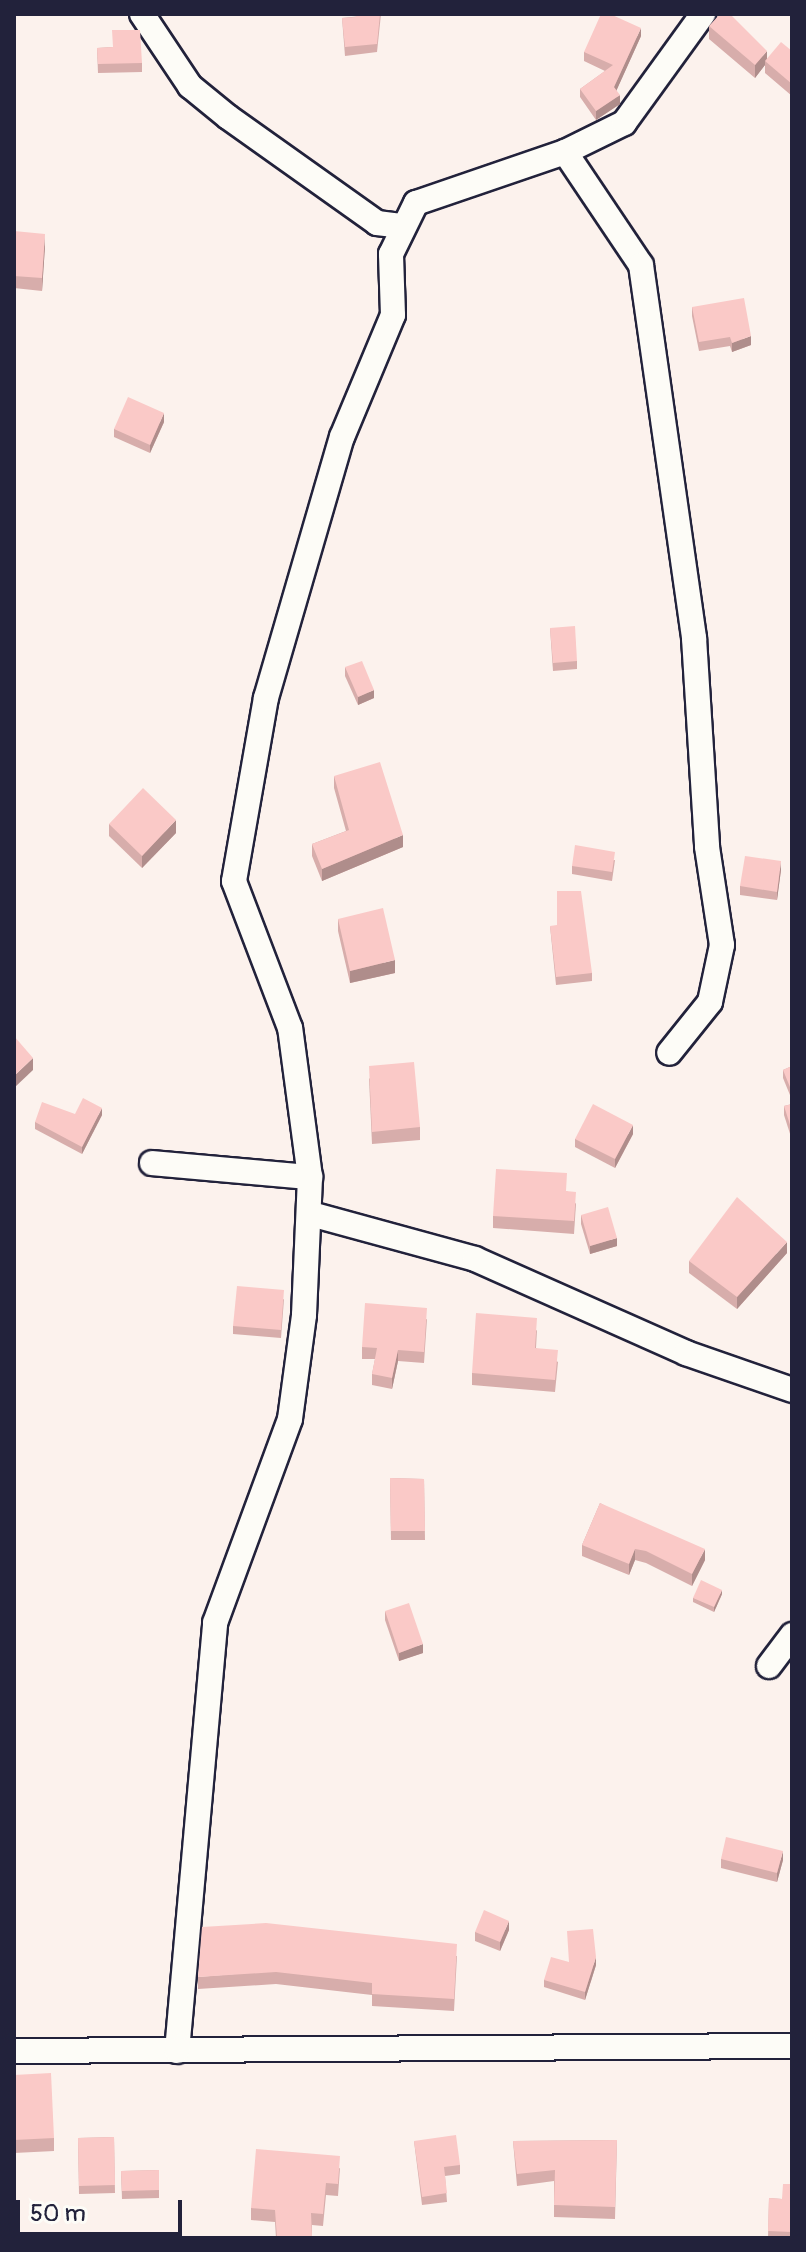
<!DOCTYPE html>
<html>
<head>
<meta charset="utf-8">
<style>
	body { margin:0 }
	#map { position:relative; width:806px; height:2252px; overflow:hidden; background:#fcf2ed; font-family:Pangolin,sans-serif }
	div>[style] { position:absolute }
	.roads { filter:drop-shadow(2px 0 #22223b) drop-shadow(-2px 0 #22223b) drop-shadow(0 2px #22223b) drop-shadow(0 -2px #22223b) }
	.street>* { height:24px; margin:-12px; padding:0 12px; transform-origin:12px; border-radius:12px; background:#fdfcf7 }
	.wall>* { inset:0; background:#d7adab }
	.shaded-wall>* { inset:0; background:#af8d8b }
	.building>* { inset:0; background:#fac9c7 }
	span { translate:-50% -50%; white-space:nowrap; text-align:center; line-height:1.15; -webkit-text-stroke:7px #fdfcf7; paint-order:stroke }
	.frame { position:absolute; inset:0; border:16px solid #22223b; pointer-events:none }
	.scale { position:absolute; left:16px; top:2200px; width:166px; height:36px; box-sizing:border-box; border:4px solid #22223b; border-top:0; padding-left:10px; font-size:24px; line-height:28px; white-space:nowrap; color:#22223b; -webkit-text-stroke:6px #fdfcf7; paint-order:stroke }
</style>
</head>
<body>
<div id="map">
	<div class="roads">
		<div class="street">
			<i style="left:142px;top:14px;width:87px;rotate:56.3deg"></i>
			<i style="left:190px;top:86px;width:49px;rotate:39.2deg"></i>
			<i style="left:228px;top:117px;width:183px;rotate:35.4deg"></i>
			<i style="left:377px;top:223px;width:26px;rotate:7deg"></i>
			<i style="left:565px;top:152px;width:136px;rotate:56.1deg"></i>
			<i style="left:641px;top:265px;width:377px;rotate:81.9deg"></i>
			<i style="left:694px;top:638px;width:209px;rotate:86.4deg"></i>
			<i style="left:707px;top:847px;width:99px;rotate:81.3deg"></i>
			<i style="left:722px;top:945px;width:58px;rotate:101.9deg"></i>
			<i style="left:710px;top:1002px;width:65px;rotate:128.8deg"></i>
			<i style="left:152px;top:1163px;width:159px;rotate:5.1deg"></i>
			<i style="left:311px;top:1214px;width:170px;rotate:15.3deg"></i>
			<i style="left:475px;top:1259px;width:231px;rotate:24deg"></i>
			<i style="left:686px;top:1353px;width:112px;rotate:19.2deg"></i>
			<i style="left:769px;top:1666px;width:39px;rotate:-53deg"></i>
			<i style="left:14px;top:2051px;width:778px;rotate:-0.37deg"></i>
			<i style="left:177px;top:2051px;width:430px;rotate:-84.9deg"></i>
			<i style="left:215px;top:1623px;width:217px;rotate:-69.8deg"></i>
			<i style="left:290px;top:1419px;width:105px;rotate:-82.3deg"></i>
			<i style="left:304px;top:1315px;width:138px;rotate:-87.5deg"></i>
			<i style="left:310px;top:1177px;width:150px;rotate:-97.6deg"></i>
			<i style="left:290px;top:1028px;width:157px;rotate:-110.9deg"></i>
			<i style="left:234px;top:881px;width:186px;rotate:-80.1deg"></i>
			<i style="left:266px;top:698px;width:272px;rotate:-73.8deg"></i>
			<i style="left:342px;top:437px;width:132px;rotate:-67.3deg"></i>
			<i style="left:393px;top:315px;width:61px;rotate:-91.9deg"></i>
			<i style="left:391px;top:254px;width:57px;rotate:-63.9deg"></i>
			<i style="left:416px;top:203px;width:157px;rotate:-18.9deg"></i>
			<i style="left:565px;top:152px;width:66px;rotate:-26.2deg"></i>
			<i style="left:624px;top:123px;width:135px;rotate:-54.1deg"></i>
		</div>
	</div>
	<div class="wall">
		<i style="clip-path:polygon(381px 14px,377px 52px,345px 56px,342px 18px)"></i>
		<i style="clip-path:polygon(709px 26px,767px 59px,792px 51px,792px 96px,765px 73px,765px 65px,755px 78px,709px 39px)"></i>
		<i style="clip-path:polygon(641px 36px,616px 91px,620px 104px,596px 120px,580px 97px,580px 89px,605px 71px,584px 61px,584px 52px)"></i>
		<i style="clip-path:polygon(112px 47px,142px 63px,142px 72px,98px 73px,97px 48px)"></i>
		<i style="clip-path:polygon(14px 231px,45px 246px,42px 291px,14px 288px)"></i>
		<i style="clip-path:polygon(692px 307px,751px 345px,732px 352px,730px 346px,699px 351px,692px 316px)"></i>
		<i style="clip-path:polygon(164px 422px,150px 453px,114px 437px,114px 429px)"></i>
		<i style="clip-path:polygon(550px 628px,577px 661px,577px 669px,553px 671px)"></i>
		<i style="clip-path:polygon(345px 667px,374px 698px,358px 705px,345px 676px)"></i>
		<i style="clip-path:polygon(334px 776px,403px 847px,322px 881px,312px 856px,312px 844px,346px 831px,334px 788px)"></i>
		<i style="clip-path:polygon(109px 824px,176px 833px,142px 868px,109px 836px)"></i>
		<i style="clip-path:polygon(615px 860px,612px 881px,572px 874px,572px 866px)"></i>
		<i style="clip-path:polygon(781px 870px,777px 900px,740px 895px,740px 886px)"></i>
		<i style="clip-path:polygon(338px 919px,395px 973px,350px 983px,338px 931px)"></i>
		<i style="clip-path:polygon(550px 926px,592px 973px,592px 981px,556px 985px)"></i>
		<i style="clip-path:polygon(792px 1066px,792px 1100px,783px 1078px,783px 1070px)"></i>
		<i style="clip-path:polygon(369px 1078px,420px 1127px,420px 1140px,372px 1144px)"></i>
		<i style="clip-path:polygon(792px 1104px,792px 1140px,784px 1115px,784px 1106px)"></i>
		<i style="clip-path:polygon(75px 1114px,102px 1115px,82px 1154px,35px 1129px,35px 1122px)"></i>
		<i style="clip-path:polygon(633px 1134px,615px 1168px,575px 1147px,575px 1139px)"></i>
		<i style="clip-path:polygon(567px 1191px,576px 1204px,574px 1234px,493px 1228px,493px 1216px)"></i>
		<i style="clip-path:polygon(581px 1215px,617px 1246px,590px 1254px,581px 1224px)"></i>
		<i style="clip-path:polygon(787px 1253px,737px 1309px,689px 1273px,689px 1261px)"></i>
		<i style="clip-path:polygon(284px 1299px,281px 1338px,233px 1334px,233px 1326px)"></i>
		<i style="clip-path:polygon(427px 1319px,424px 1363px,398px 1361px,392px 1389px,372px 1385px,372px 1374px,375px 1359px,362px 1359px,362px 1347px)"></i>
		<i style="clip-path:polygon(537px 1330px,536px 1348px,558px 1362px,555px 1392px,472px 1385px,472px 1373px)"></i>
		<i style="clip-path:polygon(390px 1478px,424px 1479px,425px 1540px,391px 1540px)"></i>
		<i style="clip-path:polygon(600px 1503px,705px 1560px,692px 1586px,646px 1563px,635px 1560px,629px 1575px,582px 1556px,582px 1545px)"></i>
		<i style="clip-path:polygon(722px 1594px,714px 1612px,693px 1602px,693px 1598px)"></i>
		<i style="clip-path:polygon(385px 1611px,423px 1653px,399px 1661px,385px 1620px)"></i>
		<i style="clip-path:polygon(721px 1859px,783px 1860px,777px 1882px,721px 1868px)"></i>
		<i style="clip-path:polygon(509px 1930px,500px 1951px,475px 1941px,475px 1932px)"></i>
		<i style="clip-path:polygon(457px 1956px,454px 2011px,372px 2006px,372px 1995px,276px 1984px,198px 1989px,198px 1977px)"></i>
		<i style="clip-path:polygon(568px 1962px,596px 1965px,585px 2000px,544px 1987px,544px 1980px)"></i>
		<i style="clip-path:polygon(14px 2075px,54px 2138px,54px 2151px,14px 2153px)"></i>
		<i style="clip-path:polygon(114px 2137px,115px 2193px,79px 2194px,78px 2138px)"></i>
		<i style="clip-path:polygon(617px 2140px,615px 2219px,554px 2217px,554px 2181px,517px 2186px,513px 2141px)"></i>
		<i style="clip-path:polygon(414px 2141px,460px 2165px,460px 2174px,445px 2176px,447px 2202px,422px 2205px)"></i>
		<i style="clip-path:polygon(340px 2168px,338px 2196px,326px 2195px,323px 2226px,312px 2225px,312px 2238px,276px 2238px,275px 2222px,251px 2220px,251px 2208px)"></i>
		<i style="clip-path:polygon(159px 2170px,159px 2198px,122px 2199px,121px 2171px)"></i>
		<i style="clip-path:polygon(792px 2184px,792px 2238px,768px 2238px,769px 2198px,782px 2199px)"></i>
	</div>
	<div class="shaded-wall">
		<i style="clip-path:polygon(641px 28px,641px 36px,614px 96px,614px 87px)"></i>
		<i style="clip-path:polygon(767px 51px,767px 62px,765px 61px,765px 65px,755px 78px,755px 65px)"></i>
		<i style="clip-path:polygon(620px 95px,620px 104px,596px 120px,596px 111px)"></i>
		<i style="clip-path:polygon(45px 234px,45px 246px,42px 291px,42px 278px)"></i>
		<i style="clip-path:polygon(751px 336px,751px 345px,732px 352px,732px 343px)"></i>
		<i style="clip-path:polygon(164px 413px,164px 422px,150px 453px,150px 445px)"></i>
		<i style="clip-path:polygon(374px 690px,374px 698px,358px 705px,358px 697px)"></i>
		<i style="clip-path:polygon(176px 820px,176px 833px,142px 868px,142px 856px)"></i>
		<i style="clip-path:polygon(403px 835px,403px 847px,322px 881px,322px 869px)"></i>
		<i style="clip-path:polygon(781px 861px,781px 870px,777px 900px,777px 892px)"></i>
		<i style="clip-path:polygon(395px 960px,395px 973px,350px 983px,350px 971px)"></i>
		<i style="clip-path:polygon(33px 1058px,33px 1070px,14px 1088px,14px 1076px)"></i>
		<i style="clip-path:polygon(102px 1108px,102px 1115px,82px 1154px,82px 1147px)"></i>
		<i style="clip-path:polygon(633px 1125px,633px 1134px,615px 1168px,615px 1159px)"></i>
		<i style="clip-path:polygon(617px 1238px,617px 1246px,590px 1254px,590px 1246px)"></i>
		<i style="clip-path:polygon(787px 1242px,787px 1253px,737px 1309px,737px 1297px)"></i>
		<i style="clip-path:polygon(398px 1350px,398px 1361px,392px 1389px,392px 1378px)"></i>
		<i style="clip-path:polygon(635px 1549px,635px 1560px,629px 1575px,629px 1564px)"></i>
		<i style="clip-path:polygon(705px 1549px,705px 1560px,692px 1586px,692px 1574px)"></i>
		<i style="clip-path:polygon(722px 1590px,722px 1594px,714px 1612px,714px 1607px)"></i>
		<i style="clip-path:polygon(423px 1644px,423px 1653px,399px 1661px,399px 1653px)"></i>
		<i style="clip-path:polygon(783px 1851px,783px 1860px,777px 1882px,777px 1873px)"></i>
		<i style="clip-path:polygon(509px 1921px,509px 1930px,500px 1951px,500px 1942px)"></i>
		<i style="clip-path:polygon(596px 1957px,596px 1965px,585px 2000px,585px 1992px)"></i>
	</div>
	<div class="building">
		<i style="clip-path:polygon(356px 14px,380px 14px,377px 44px,345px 47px,342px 18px,356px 17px)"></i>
		<i style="clip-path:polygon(601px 14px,610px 14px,641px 28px,614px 87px,620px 95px,596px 111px,580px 89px,613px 65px,584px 52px)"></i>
		<i style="clip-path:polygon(720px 14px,730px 14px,767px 51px,755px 65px,709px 26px)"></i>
		<i style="clip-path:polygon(112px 30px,140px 30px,142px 63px,98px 64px,97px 48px,113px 47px)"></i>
		<i style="clip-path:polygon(781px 42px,792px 51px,792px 84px,765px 61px)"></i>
		<i style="clip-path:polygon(14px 231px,45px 234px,42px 278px,14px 276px)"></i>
		<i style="clip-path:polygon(744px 298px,751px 336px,732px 343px,730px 337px,699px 342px,692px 307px)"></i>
		<i style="clip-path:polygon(128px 397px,164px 413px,150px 445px,114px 429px)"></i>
		<i style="clip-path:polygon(575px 626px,577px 661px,553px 663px,550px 628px)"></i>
		<i style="clip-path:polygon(362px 661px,374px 690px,358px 697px,345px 667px)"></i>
		<i style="clip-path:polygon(380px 762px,403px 835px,322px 869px,312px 844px,349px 830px,334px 776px)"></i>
		<i style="clip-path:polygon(143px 788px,176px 820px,142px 856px,109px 824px)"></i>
		<i style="clip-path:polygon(575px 845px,615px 852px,612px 872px,572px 866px)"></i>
		<i style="clip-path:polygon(745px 856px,781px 861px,777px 892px,740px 886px)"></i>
		<i style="clip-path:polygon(557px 891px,581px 891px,592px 973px,556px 977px,550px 926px,557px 925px)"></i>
		<i style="clip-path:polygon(383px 908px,395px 960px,350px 971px,338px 919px)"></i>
		<i style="clip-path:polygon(14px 1036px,33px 1058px,14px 1076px)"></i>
		<i style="clip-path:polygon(414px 1062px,420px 1127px,372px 1132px,369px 1066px)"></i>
		<i style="clip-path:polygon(792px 1066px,792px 1092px,783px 1070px)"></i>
		<i style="clip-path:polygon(83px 1098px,102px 1108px,82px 1147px,35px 1122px,42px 1102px,75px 1114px)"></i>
		<i style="clip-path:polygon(593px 1104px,633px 1125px,615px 1159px,575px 1139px)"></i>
		<i style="clip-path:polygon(792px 1104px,792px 1131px,784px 1106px)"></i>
		<i style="clip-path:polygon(496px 1169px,567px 1173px,566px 1191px,576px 1192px,574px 1221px,493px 1216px)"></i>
		<i style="clip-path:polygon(737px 1197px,787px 1242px,737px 1297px,689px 1261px)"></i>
		<i style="clip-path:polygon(608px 1207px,617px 1238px,590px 1246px,581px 1215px)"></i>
		<i style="clip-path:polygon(237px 1286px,284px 1290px,281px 1330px,233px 1326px)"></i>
		<i style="clip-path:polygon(365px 1303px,427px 1308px,424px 1352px,398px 1350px,392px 1378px,372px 1374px,377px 1348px,362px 1347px)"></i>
		<i style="clip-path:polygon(476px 1313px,537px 1318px,535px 1348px,558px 1350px,555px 1380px,472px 1373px)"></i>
		<i style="clip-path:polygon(390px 1478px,424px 1479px,425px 1531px,391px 1531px)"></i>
		<i style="clip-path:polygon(600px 1503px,705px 1549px,692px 1574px,646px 1551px,635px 1549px,629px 1564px,582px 1545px)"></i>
		<i style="clip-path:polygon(701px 1580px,722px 1590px,714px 1607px,693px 1598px)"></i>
		<i style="clip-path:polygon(409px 1603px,423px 1644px,399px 1653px,385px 1611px)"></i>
		<i style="clip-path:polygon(726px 1837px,783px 1851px,777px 1873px,721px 1859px)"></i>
		<i style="clip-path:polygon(484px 1910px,509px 1921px,500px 1942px,475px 1932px)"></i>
		<i style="clip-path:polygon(266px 1923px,457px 1944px,454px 1999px,372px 1994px,372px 1983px,276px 1972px,198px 1977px,202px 1927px)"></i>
		<i style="clip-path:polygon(593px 1929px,596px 1957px,585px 1992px,544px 1980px,551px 1957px,569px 1962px,567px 1931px)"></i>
		<i style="clip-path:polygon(51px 2073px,54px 2138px,14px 2140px,14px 2075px)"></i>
		<i style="clip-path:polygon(456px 2135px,460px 2165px,444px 2167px,447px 2193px,422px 2197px,414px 2141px)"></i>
		<i style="clip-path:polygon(114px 2137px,115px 2185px,79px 2186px,78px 2138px)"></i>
		<i style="clip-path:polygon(617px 2140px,615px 2207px,554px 2205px,555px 2170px,517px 2174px,513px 2141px)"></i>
		<i style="clip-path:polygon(256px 2149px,340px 2156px,338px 2184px,326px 2183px,323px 2214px,311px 2213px,312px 2236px,277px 2238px,275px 2210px,251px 2208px)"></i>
		<i style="clip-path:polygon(159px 2170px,159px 2190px,122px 2191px,121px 2171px)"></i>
		<i style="clip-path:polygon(783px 2184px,792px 2184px,792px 2232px,768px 2231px,769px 2198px,782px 2199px)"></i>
	</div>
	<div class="frame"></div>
	<div class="scale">50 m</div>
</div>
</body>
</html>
